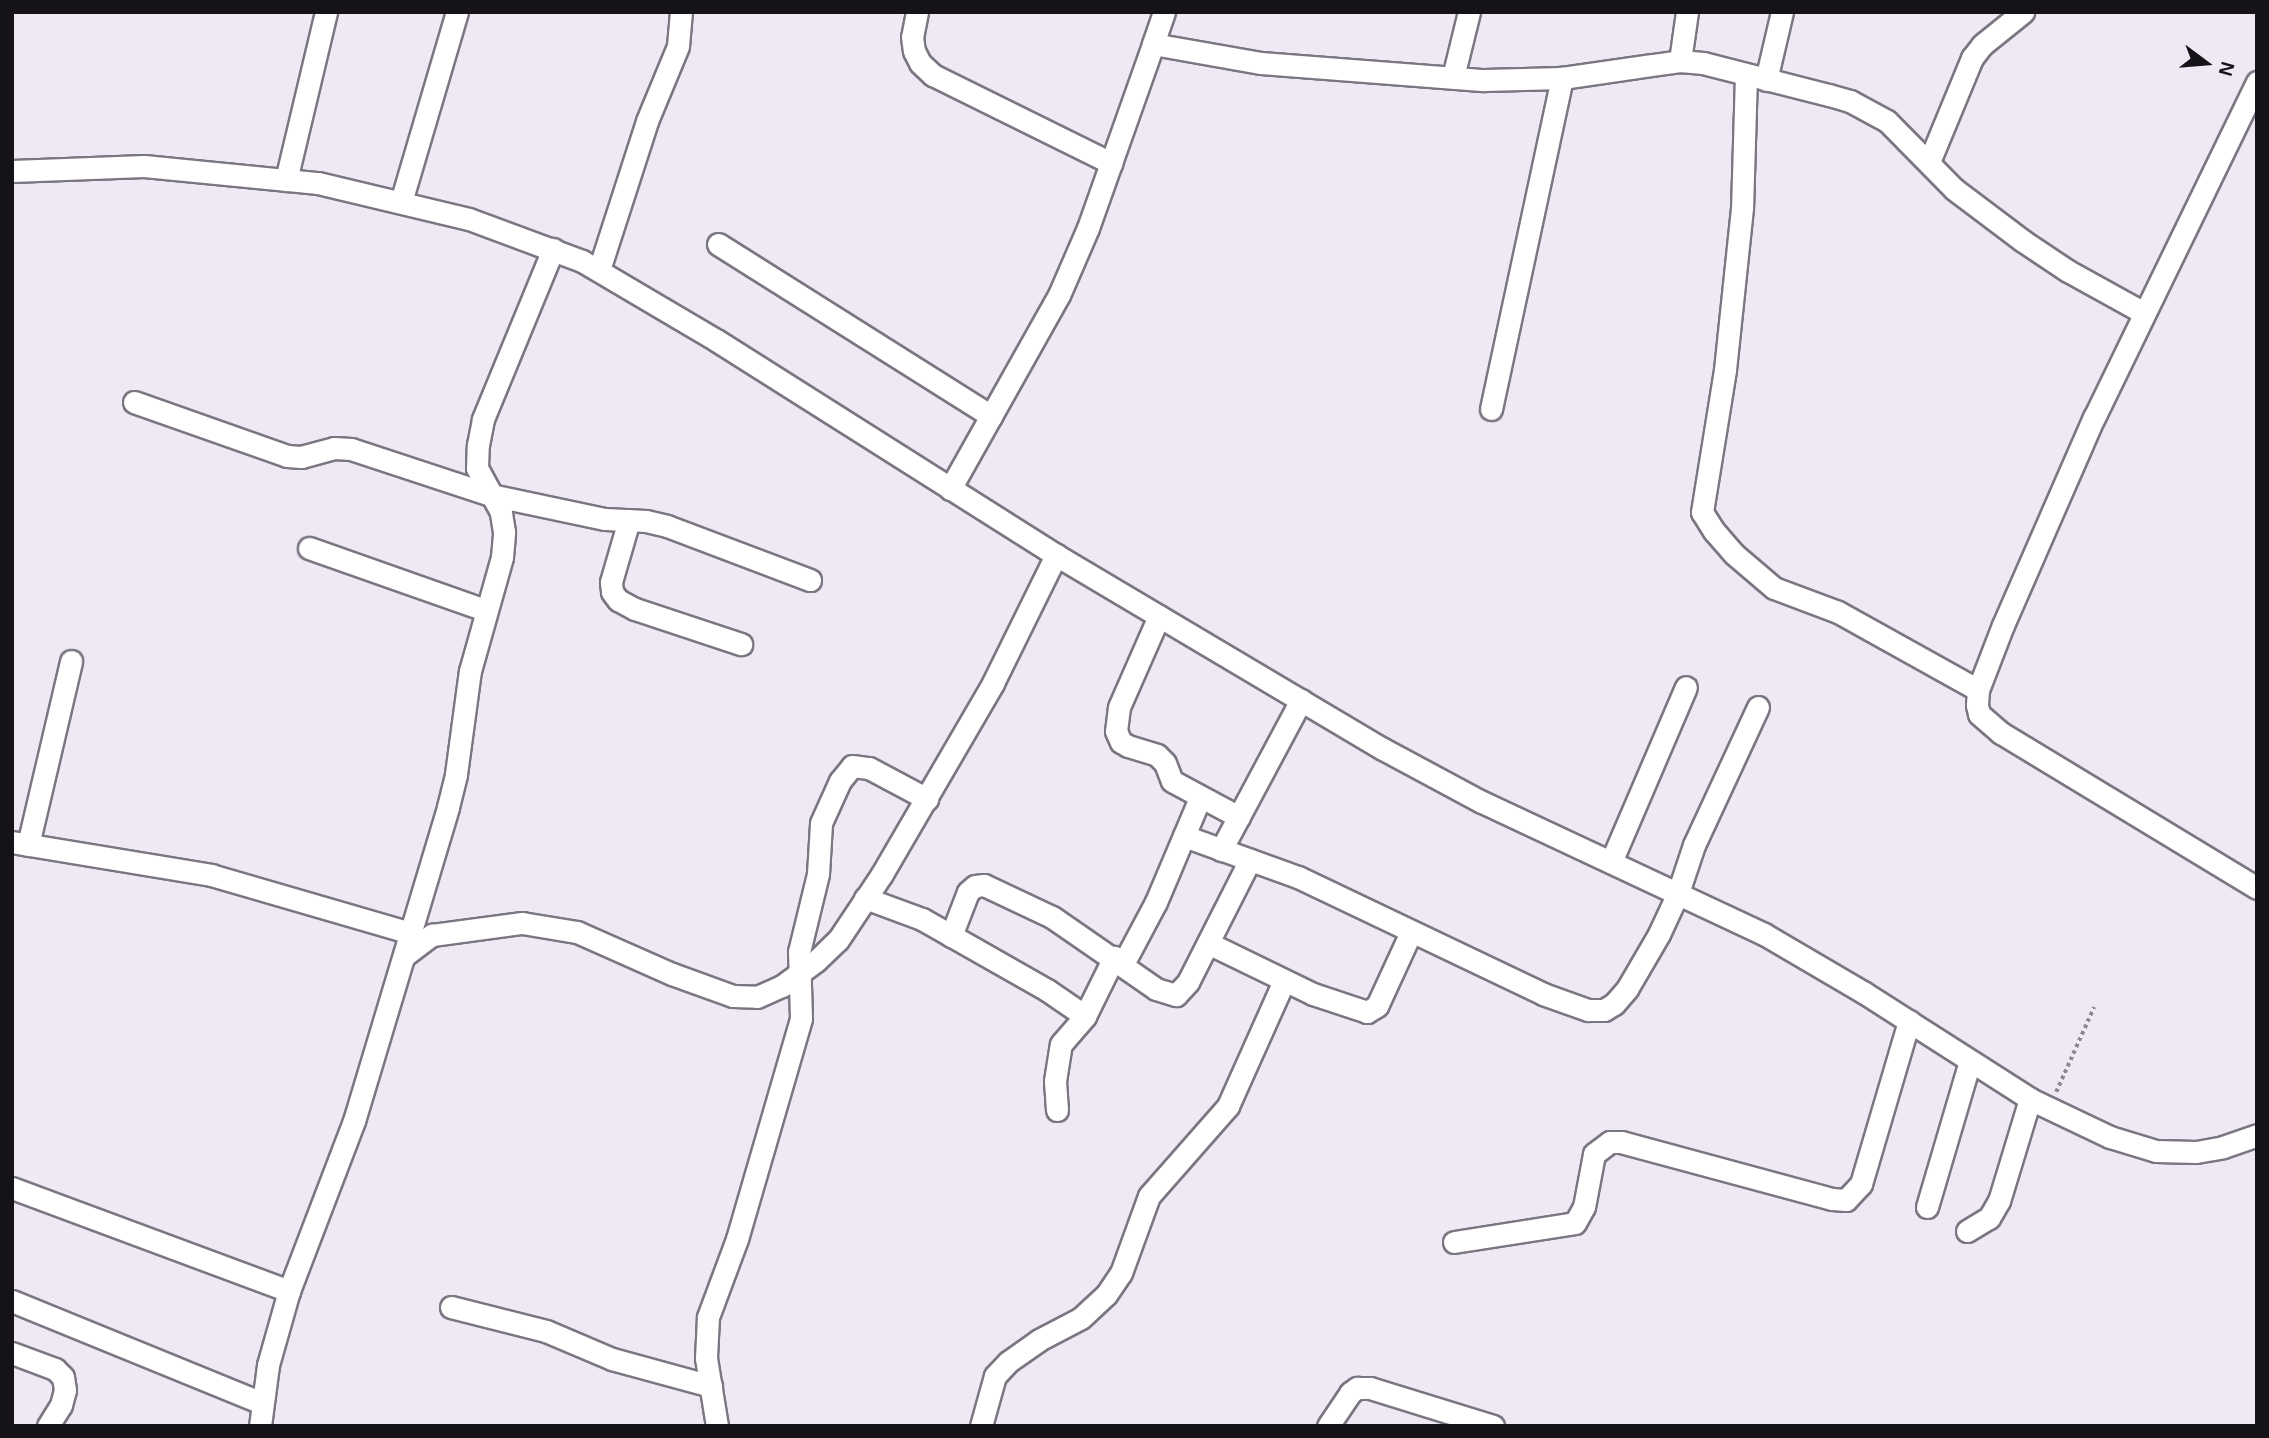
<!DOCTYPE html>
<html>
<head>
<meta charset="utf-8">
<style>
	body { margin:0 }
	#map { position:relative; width:2269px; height:1438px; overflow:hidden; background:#efe9f5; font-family:Arial,sans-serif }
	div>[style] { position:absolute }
	.path>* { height:3.5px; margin-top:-1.75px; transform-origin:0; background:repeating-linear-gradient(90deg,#8c8790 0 3.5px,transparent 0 7px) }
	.roads { filter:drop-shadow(2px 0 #7b7681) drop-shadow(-2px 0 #7b7681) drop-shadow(0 2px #7b7681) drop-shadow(0 -2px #7b7681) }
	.minor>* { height:21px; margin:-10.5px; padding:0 10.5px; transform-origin:10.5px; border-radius:10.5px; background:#fff }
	span { translate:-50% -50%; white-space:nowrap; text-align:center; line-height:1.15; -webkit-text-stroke:5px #efe9f5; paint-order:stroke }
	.frame { position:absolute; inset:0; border:14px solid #161318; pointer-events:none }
	.north { position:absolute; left:2171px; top:28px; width:70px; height:70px; -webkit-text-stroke:5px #efe9f5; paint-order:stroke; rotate:106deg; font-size:19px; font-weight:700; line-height:28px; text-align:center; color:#161318 }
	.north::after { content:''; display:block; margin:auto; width:24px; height:32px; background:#161318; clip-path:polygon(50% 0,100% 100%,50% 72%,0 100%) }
</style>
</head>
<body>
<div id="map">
	<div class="path">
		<i style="left:2056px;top:1092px;width:93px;rotate:-65.9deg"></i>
	</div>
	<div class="roads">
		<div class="minor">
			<i style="left:917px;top:12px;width:25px;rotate:101deg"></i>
			<i style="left:912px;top:37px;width:14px;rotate:82deg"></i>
			<i style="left:914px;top:51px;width:13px;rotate:63deg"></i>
			<i style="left:920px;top:63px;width:18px;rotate:43deg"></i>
			<i style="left:933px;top:75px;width:199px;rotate:26.3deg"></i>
			<i style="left:1153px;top:44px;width:34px;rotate:-71deg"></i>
			<i style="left:1680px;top:61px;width:49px;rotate:-81.9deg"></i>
			<i style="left:1746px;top:75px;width:133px;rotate:91.7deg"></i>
			<i style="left:1742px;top:208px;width:163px;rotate:96deg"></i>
			<i style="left:1725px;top:370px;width:144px;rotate:99.2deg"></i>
			<i style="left:1702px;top:512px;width:22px;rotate:58deg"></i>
			<i style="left:1714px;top:531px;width:30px;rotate:49deg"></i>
			<i style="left:1734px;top:554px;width:52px;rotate:40.4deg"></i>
			<i style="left:1774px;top:588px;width:68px;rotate:20.6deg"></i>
			<i style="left:1838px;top:612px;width:160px;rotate:29.1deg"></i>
			<i style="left:1453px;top:77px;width:67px;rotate:-76.2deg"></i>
			<i style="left:1766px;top:80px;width:70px;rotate:-76.8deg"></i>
			<i style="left:2257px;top:82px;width:373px;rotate:115.9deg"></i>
			<i style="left:2094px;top:417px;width:227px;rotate:113.6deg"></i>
			<i style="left:2003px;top:625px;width:70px;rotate:111deg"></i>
			<i style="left:1978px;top:690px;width:15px;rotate:94deg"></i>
			<i style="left:1977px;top:705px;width:9px;rotate:77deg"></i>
			<i style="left:1979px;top:714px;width:29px;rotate:41deg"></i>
			<i style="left:2001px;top:733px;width:299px;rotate:31.2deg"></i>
			<i style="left:1929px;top:162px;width:113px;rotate:-67.5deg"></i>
			<i style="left:1972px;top:58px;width:16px;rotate:-52deg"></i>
			<i style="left:1982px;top:45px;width:53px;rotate:-38.8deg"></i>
			<i style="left:12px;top:171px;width:132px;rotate:-2.2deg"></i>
			<i style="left:144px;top:166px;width:175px;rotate:5.6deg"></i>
			<i style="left:318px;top:183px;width:155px;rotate:13.4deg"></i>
			<i style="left:469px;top:219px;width:121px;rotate:20.4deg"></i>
			<i style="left:582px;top:261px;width:156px;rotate:30.5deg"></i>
			<i style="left:716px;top:340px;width:402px;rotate:32.3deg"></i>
			<i style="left:1056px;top:555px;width:380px;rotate:30.7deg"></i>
			<i style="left:1383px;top:749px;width:112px;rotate:28.2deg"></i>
			<i style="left:1482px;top:802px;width:311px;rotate:25.1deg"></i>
			<i style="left:1764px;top:934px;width:115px;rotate:30.4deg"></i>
			<i style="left:1863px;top:992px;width:198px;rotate:32.6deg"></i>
			<i style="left:2030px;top:1099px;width:89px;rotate:25.4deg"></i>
			<i style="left:2110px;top:1137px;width:48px;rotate:16.9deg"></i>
			<i style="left:2156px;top:1151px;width:40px;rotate:1.4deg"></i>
			<i style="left:2196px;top:1152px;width:27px;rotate:-10deg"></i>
			<i style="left:2223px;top:1147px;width:36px;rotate:-19deg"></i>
			<i style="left:286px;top:180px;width:173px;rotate:-76.6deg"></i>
			<i style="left:401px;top:202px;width:198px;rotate:-73.6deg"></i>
			<i style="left:718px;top:244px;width:323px;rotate:32.2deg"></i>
			<i style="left:599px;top:270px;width:157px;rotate:-72.1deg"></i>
			<i style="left:647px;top:121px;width:81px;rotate:-67.5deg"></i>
			<i style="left:678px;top:46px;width:34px;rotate:-85deg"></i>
			<i style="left:134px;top:402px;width:162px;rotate:19.4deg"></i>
			<i style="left:287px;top:456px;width:14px;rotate:4deg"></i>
			<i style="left:301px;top:457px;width:34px;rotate:-15deg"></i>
			<i style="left:334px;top:448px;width:17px;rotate:3deg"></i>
			<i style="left:351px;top:449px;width:147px;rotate:18.2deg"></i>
			<i style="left:491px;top:495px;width:116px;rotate:11.9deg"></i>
			<i style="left:605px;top:519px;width:41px;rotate:2.8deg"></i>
			<i style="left:646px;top:521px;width:22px;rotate:13deg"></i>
			<i style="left:667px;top:526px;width:153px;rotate:20.7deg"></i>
			<i style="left:1491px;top:409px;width:339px;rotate:-77.9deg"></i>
			<i style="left:950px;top:489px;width:223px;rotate:-60.7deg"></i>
			<i style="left:1059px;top:295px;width:73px;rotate:-66.6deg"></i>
			<i style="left:1088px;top:228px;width:195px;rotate:-70.5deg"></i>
			<i style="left:1153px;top:44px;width:110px;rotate:10deg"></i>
			<i style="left:1261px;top:63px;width:224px;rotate:4.4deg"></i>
			<i style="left:1484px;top:80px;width:78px;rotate:-1.5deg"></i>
			<i style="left:1562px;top:78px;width:119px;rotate:-8.2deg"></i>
			<i style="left:1680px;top:61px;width:23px;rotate:5deg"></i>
			<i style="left:1703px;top:63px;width:130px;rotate:14.3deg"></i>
			<i style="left:1829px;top:95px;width:22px;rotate:16deg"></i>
			<i style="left:1850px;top:101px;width:42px;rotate:28.4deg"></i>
			<i style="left:1887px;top:121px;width:95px;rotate:45.4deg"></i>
			<i style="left:1954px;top:189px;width:86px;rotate:37deg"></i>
			<i style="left:2023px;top:241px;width:54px;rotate:33.7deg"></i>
			<i style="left:2068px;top:271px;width:87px;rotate:28.9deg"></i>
			<i style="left:629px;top:520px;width:65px;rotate:106.2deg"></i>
			<i style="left:611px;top:582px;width:10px;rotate:84deg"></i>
			<i style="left:612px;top:592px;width:10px;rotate:53deg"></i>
			<i style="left:618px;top:600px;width:19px;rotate:28deg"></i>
			<i style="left:635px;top:609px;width:112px;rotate:18.3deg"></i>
			<i style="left:309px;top:548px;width:187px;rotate:19.4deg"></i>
			<i style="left:1159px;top:616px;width:99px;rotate:113.7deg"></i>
			<i style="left:1119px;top:707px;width:24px;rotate:97deg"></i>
			<i style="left:1116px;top:731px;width:12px;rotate:66deg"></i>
			<i style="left:1121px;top:742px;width:8px;rotate:30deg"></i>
			<i style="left:1128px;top:746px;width:30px;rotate:17deg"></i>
			<i style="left:1157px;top:755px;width:11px;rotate:45deg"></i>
			<i style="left:1165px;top:763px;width:19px;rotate:69deg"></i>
			<i style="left:1172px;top:781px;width:76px;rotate:28.2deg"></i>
			<i style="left:1184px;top:836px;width:121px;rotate:19.8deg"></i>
			<i style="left:1298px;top:877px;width:272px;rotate:25.5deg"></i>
			<i style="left:1543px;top:994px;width:48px;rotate:19.6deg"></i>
			<i style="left:1588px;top:1010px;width:16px"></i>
			<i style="left:1604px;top:1010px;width:12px;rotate:-31deg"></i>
			<i style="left:1614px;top:1004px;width:20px;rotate:-49deg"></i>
			<i style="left:1627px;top:989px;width:64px;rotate:-59.8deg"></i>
			<i style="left:1659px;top:934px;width:45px;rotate:-65.1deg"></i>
			<i style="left:1678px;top:893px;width:51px;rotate:-71.6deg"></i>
			<i style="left:1694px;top:845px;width:152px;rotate:-65.1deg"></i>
			<i style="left:12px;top:842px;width:202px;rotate:9.4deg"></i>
			<i style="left:211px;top:875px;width:208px;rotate:16.2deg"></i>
			<i style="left:28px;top:845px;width:189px;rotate:-76.8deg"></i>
			<i style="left:1221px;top:850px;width:170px;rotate:-61.9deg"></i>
			<i style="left:1611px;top:862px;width:190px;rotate:-66.8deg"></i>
			<i style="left:865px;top:898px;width:61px;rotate:20.2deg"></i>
			<i style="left:922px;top:919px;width:144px;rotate:29.6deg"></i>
			<i style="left:1047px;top:990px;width:46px;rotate:34.4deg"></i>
			<i style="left:951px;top:936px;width:47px;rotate:-68.9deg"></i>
			<i style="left:968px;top:892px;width:9px;rotate:-41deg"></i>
			<i style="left:975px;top:886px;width:9px;rotate:-6deg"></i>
			<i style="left:984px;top:885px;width:75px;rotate:25.2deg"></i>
			<i style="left:1052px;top:917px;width:126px;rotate:34.7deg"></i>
			<i style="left:1156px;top:989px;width:21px;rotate:17deg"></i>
			<i style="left:1176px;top:995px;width:18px;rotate:-47deg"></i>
			<i style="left:1188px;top:982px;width:137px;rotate:-63.1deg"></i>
			<i style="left:1208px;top:943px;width:117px;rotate:25.9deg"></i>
			<i style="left:1313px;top:994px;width:57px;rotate:18.4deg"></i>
			<i style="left:1367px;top:1012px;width:12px;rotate:-31deg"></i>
			<i style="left:1377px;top:1006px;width:81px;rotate:-65.3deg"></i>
			<i style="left:405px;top:955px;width:34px;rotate:-37deg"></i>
			<i style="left:432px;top:935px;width:91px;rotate:-7.6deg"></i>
			<i style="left:522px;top:923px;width:56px;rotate:9.3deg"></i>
			<i style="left:577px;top:932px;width:104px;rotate:23.9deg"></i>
			<i style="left:672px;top:974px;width:65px;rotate:19.8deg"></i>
			<i style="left:733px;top:996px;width:24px;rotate:2deg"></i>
			<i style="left:757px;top:997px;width:27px;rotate:-24deg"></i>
			<i style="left:782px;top:986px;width:42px;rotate:-36.3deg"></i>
			<i style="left:816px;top:961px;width:30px;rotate:-44deg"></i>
			<i style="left:838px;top:940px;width:79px;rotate:-56.3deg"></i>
			<i style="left:882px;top:874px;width:221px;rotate:-59.8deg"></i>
			<i style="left:993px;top:683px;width:143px;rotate:-63.8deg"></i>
			<i style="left:1123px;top:964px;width:70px;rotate:-62deg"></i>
			<i style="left:1156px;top:902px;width:113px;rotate:-67.1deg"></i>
			<i style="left:1057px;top:1110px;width:29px;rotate:-94deg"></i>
			<i style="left:1055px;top:1081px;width:37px;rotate:-81deg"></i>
			<i style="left:1061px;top:1044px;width:37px;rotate:-49deg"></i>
			<i style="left:1085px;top:1016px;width:66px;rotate:-63.8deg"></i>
			<i style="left:12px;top:1188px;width:296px;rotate:20.4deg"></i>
			<i style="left:1927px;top:1207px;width:152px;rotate:-73.6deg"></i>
			<i style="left:1967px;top:1231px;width:26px;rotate:-31deg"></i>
			<i style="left:1989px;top:1218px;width:20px;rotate:-60deg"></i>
			<i style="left:1999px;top:1201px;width:107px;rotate:-73.1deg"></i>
			<i style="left:1454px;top:1242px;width:122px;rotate:-8.9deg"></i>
			<i style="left:1575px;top:1223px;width:18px;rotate:-61deg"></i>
			<i style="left:1584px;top:1207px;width:54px;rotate:-79.3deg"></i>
			<i style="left:1594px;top:1154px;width:20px;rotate:-37deg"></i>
			<i style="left:1610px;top:1142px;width:11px"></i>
			<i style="left:1621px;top:1142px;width:219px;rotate:15.1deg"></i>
			<i style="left:1832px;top:1199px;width:14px;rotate:4deg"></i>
			<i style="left:1846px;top:1200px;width:22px;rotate:-47deg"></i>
			<i style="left:1861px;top:1184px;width:170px;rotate:-73.6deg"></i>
			<i style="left:12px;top:1301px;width:270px;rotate:22.2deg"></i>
			<i style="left:451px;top:1307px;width:98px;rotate:14.2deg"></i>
			<i style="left:546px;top:1331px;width:72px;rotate:23deg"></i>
			<i style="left:612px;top:1359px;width:103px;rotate:15.3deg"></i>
			<i style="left:12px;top:1353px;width:46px;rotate:20.4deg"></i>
			<i style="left:55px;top:1369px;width:11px;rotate:45deg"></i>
			<i style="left:63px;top:1377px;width:13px;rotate:81deg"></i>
			<i style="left:65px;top:1390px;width:16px;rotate:105deg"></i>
			<i style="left:61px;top:1405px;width:25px;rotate:122deg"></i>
			<i style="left:260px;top:1426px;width:62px;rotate:-82.5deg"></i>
			<i style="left:268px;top:1365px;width:77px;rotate:-74.2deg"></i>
			<i style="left:289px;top:1291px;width:182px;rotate:-69.1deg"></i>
			<i style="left:354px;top:1121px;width:328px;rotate:-73.3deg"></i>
			<i style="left:448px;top:807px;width:34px;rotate:-76deg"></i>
			<i style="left:456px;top:774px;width:104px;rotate:-82.3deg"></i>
			<i style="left:470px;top:671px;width:118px;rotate:-74.3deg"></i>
			<i style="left:502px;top:557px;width:25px;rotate:-85deg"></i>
			<i style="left:504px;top:532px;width:20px;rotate:-99deg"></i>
			<i style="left:501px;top:512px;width:50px;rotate:-118.6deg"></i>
			<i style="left:477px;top:468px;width:23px;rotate:-88deg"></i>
			<i style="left:478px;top:445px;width:26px;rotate:-79deg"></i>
			<i style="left:483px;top:419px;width:184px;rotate:-67.6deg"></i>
			<i style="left:717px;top:1426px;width:69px;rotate:-99.2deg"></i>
			<i style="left:706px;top:1358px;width:41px;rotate:-87.2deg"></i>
			<i style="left:708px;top:1317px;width:83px;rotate:-69.6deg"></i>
			<i style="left:737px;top:1239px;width:230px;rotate:-73.8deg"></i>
			<i style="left:801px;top:1018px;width:66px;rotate:-91.7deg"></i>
			<i style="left:799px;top:952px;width:80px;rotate:-76.3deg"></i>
			<i style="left:818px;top:874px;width:51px;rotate:-86.6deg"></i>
			<i style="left:821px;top:823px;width:46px;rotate:-65.7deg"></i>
			<i style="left:840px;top:781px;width:19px;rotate:-51deg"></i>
			<i style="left:852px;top:766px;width:17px;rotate:7deg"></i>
			<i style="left:869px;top:768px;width:66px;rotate:28.1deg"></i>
			<i style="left:981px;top:1426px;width:52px;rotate:-74.4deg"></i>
			<i style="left:995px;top:1376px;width:19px;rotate:-47deg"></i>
			<i style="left:1008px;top:1362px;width:38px;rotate:-35deg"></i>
			<i style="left:1039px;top:1340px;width:47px;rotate:-27.6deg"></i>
			<i style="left:1081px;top:1318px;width:34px;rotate:-43deg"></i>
			<i style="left:1106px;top:1295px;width:27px;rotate:-56deg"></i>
			<i style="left:1121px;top:1273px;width:82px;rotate:-70deg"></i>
			<i style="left:1149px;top:1196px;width:120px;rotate:-48.7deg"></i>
			<i style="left:1228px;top:1106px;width:137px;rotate:-65.9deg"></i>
			<i style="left:1328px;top:1426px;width:40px;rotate:-56deg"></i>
			<i style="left:1350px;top:1393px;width:9px;rotate:-36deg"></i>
			<i style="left:1357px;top:1388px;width:13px"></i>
			<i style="left:1370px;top:1388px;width:129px;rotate:17.2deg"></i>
		</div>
	</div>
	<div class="frame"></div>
	<div class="north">N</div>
</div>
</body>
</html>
